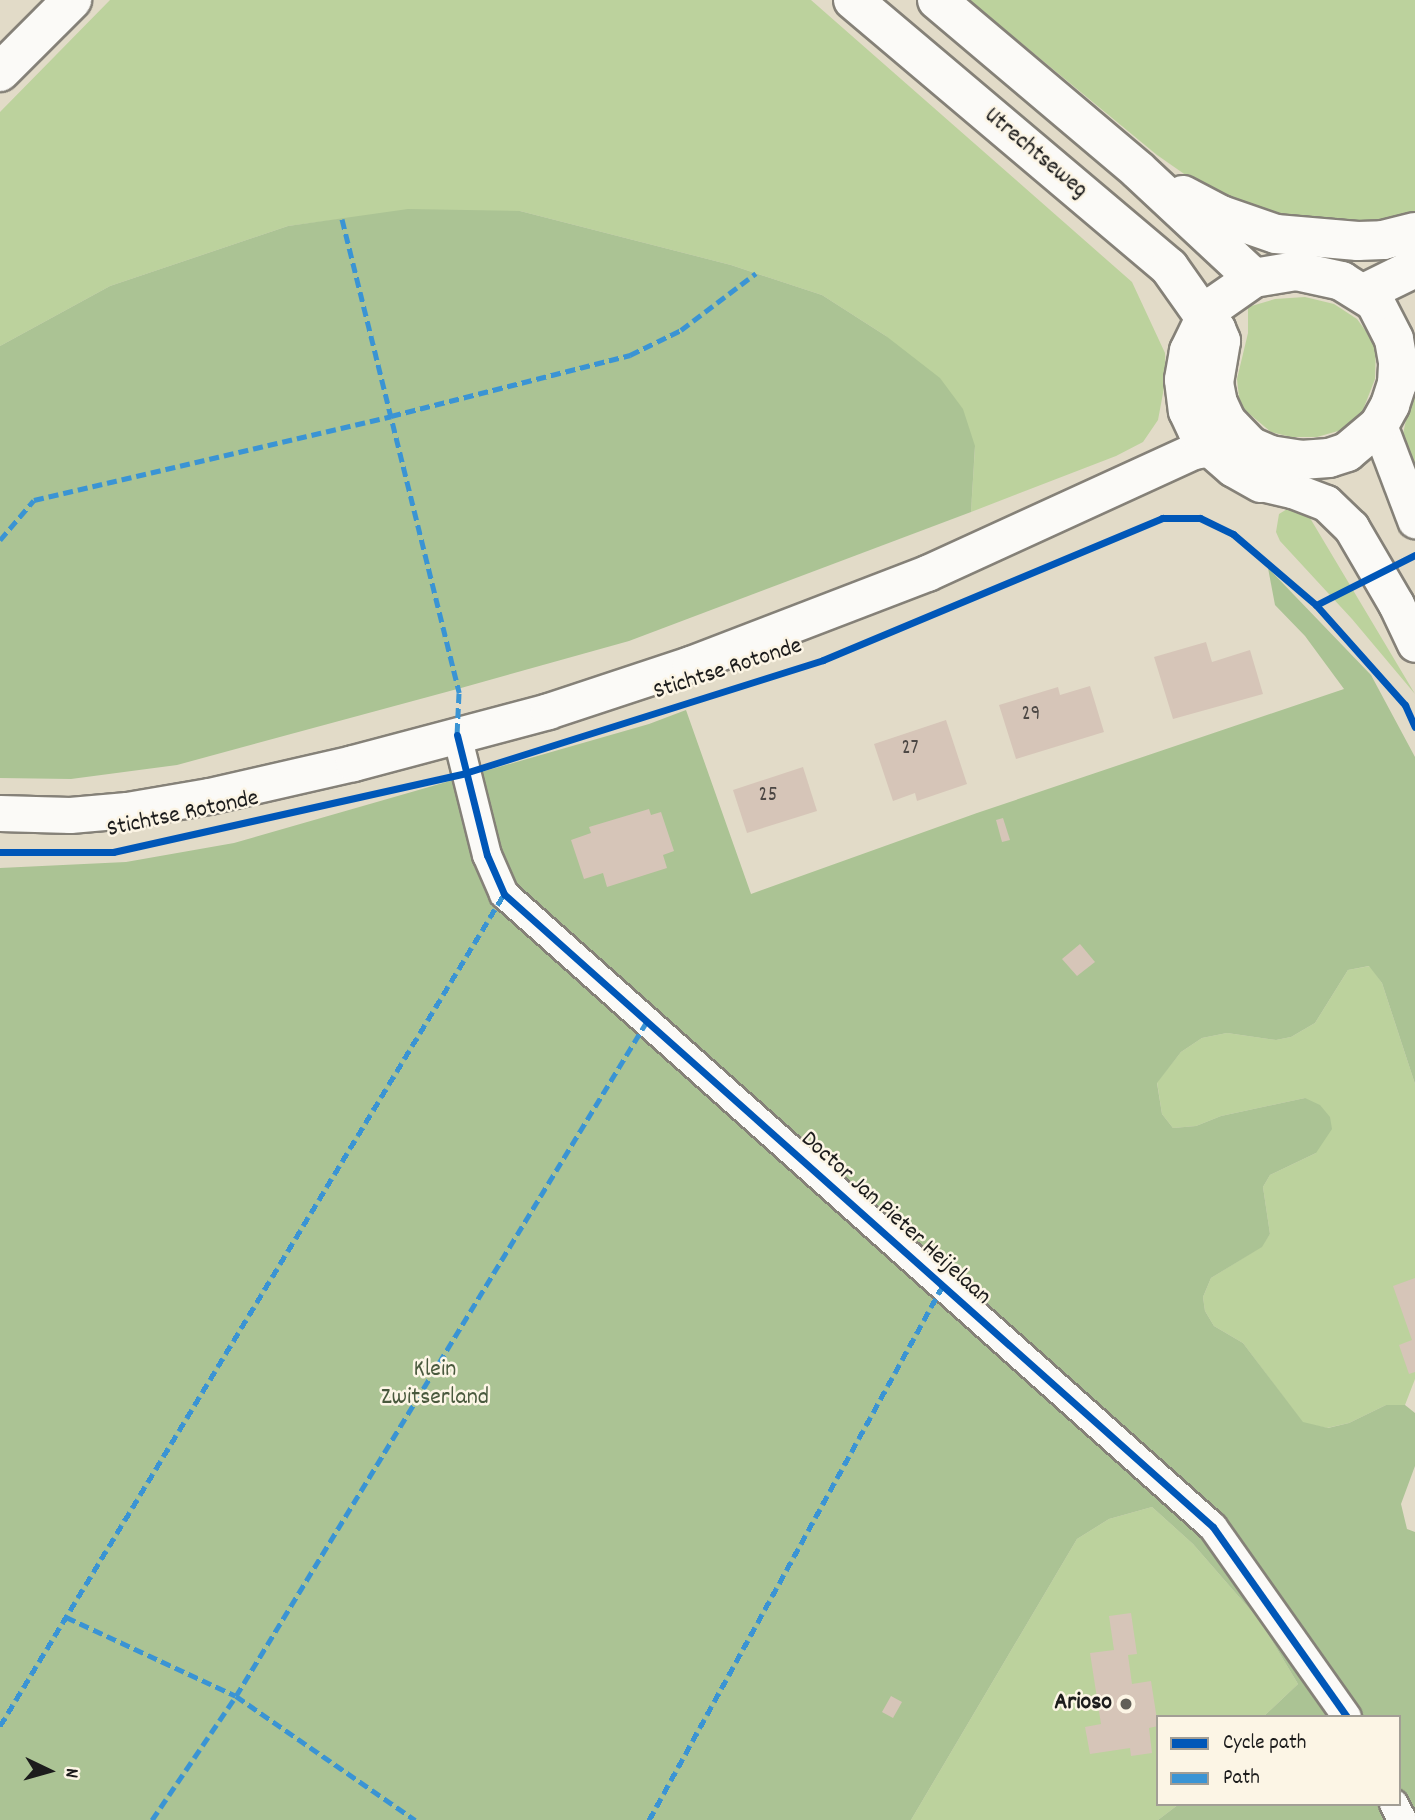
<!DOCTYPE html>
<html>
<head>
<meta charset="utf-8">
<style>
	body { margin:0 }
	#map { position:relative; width:1415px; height:1820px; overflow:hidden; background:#e2dbc8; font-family:Dekko,sans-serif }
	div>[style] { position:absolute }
	.green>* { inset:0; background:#bcd29d }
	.forest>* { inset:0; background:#abc394 }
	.building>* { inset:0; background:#d6c5b8 }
	.roads { filter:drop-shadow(2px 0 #858178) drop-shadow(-2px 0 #858178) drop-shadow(0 2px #858178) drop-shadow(0 -2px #858178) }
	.minor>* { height:28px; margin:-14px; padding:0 14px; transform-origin:14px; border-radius:14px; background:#fbfaf7 }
	.tertiary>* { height:35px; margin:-17.5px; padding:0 17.5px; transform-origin:17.5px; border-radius:17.5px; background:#fbfaf7 }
	.primary>* { height:38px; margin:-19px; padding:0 19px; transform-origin:19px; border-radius:19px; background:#fbfaf7 }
	.quiet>* { height:5px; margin-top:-2.5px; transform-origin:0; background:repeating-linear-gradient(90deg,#3a94d4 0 10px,transparent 0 15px) }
	.cycleway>* { height:7px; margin:-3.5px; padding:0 3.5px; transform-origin:3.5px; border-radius:3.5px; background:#0057b8 }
	.dots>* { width:19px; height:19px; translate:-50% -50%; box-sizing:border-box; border:4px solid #fcf5e5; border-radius:50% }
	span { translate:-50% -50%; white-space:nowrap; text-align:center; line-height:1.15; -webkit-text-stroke:5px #fcf5e5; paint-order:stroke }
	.number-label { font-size:21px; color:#4c4744 }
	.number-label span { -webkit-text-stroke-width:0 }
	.street-label { font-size:24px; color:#1c1c1c }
	.park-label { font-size:24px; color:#49593d }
	.poi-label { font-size:24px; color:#1c1c1c; font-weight:700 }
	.right { translate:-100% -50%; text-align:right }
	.legend { position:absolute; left:1156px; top:1715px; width:245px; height:91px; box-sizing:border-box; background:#fcf5e5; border:2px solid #a29e95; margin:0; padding:9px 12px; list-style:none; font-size:21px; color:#1c1c1c }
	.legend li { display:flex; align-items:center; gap:14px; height:35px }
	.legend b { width:35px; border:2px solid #a29e95 }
	.north { position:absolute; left:14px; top:1736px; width:70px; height:70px; -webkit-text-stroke:5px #fcf5e5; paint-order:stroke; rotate:95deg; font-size:19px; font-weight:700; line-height:28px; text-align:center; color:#1c1c1c }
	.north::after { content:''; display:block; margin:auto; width:24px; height:32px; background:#1c1c1c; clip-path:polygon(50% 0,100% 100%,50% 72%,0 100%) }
</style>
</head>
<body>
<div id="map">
	<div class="green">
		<i style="clip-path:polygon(110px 0,811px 0,1132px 282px,1165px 353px,1166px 377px,1158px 420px,1143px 442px,1116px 456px,971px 512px,975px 447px,886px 336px,822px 295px,731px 265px,520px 211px,342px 219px,288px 226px,110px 286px,0 346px,0 112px)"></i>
		<i style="clip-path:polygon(969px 0,1415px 0,1415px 214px,1368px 223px,1308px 219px,1257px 209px,1210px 192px,1157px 155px)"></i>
		<i style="clip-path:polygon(1305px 297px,1334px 304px,1357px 319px,1376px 345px,1375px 379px,1361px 415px,1345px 429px,1317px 437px,1291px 437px,1271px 432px,1240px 406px,1237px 379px,1248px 333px,1248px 307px,1275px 299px)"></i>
		<i style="clip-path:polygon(1415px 353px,1415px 500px,1397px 461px,1410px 402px)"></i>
		<i style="clip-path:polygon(1292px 506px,1304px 508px,1415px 694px,1352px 619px,1280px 541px,1276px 532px,1279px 514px)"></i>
		<i style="clip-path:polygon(1370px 966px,1382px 983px,1415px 1084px,1415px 1379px,1405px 1405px,1386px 1405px,1349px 1423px,1327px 1428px,1303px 1423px,1243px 1343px,1214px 1326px,1205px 1311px,1203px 1297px,1211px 1278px,1261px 1247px,1270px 1234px,1263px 1187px,1270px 1175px,1316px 1153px,1305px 1098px,1221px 1116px,1196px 1126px,1173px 1128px,1162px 1114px,1157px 1082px,1181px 1052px,1202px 1038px,1227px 1033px,1276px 1040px,1291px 1037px,1315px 1023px,1348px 970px)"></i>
		<i style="clip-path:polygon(1152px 1507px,1193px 1544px,1260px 1621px,1298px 1684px,1263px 1717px,1158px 1717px,1158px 1804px,1179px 1804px,1158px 1820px,911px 1820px,1077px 1539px,1109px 1519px)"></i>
	</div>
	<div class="forest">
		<i style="clip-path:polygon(408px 209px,520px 211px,731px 265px,822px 295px,886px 336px,940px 378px,963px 409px,975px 446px,971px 512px,629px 641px,461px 688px,177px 765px,71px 779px,0 778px,0 346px,110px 286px,288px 226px)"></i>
		<i style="clip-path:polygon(1268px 568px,1371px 675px,1415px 757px,1415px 1084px,1382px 983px,1369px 966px,1348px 970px,1315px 1023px,1291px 1037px,1276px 1040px,1227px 1033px,1202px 1038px,1181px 1052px,1157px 1083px,1162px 1114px,1173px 1128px,1196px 1126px,1221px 1116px,1305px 1098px,1320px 1105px,1330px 1117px,1332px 1129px,1316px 1153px,1270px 1175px,1263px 1187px,1270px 1234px,1262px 1247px,1211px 1278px,1203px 1297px,1205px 1311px,1214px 1326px,1243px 1343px,1303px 1422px,1328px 1428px,1349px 1423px,1386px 1405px,1405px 1405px,1415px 1413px,1415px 1466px,1401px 1504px,1407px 1529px,1415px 1532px,1415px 1820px,1158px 1820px,1179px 1804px,1399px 1804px,1399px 1717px,1263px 1717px,1298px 1684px,1260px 1621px,1193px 1544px,1152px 1507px,1109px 1519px,1077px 1539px,911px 1820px,0 1820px,0 868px,126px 862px,234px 843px,649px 724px,686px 710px,751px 894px,977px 813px,1344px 689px,1305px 636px,1275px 605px)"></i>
	</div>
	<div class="building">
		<i style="clip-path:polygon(1206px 642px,1212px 662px,1250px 650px,1263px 694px,1173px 719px,1154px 657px)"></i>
		<i style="clip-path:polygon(1090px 686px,1104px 732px,1016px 759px,999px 705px,1058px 687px,1060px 695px)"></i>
		<i style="clip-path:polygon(946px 720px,967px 784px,917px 801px,915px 793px,893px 801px,874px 744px)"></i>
		<i style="clip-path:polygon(803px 767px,817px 811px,747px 833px,733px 790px)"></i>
		<i style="clip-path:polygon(649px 809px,651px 815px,661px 812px,674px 851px,663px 855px,667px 868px,607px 887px,603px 873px,584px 879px,571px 840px,591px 833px,589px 827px)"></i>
		<i style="clip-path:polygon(1003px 818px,1010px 840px,1002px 842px,996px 820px)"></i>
		<i style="clip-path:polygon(1080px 944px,1095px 962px,1077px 976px,1062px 959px)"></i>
		<i style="clip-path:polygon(1415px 1278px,1415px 1372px,1409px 1374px,1399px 1345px,1412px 1340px,1393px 1286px)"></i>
		<i style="clip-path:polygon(1131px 1613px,1137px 1654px,1128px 1655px,1132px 1684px,1151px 1681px,1158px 1726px,1149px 1728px,1152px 1753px,1131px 1756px,1130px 1748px,1090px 1754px,1085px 1727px,1101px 1724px,1090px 1653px,1114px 1650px,1109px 1616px)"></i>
		<i style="clip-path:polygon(891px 1696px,902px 1702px,893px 1718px,882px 1712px)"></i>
	</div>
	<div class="roads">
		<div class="minor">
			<i style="left:457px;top:735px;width:124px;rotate:76deg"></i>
			<i style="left:487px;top:855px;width:43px;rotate:66.4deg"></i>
			<i style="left:504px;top:894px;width:950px;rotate:41.76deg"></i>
			<i style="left:1213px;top:1527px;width:232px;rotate:54.8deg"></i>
			<i style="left:1394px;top:1804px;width:18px;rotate:63deg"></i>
		</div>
		<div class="tertiary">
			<i style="left:1379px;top:425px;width:102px;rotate:69.2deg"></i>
			<i style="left:1261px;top:483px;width:32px;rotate:13deg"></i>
			<i style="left:1292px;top:490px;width:36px;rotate:21deg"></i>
			<i style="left:1326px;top:503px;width:35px;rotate:44deg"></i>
			<i style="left:1351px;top:527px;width:89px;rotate:59.7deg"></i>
			<i style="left:1396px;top:604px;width:44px;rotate:64.6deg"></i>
			<i style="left:0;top:813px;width:70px;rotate:1.6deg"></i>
			<i style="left:70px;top:815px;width:57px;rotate:-5deg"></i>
			<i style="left:127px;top:810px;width:83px;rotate:-9.7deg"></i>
			<i style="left:209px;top:796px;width:148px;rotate:-12.9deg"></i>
			<i style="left:353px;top:763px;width:202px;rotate:-14.9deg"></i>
			<i style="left:548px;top:711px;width:150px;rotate:-18.3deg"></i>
			<i style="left:690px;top:664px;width:254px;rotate:-21deg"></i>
			<i style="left:927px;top:573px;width:294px;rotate:-24.6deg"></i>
			<i style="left:1194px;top:451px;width:17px;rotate:-10deg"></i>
		</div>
		<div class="primary">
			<i style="left:853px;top:0;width:414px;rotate:40.2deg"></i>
			<i style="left:1169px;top:267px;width:62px;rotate:54.8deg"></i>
			<i style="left:1205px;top:318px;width:16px;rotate:45deg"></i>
			<i style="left:1216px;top:329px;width:13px;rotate:67deg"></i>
			<i style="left:1221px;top:341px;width:43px;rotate:99.5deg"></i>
			<i style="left:1214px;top:383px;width:20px;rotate:79deg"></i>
			<i style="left:1218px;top:403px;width:21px;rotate:65deg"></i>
			<i style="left:1227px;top:422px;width:33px;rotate:46deg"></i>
			<i style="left:1250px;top:446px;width:22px;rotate:24deg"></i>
			<i style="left:1270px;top:455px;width:31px;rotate:9deg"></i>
			<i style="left:1301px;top:460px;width:28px;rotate:-4deg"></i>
			<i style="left:1329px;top:458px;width:19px;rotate:-18deg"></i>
			<i style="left:1347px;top:452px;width:42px;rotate:-40.2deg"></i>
			<i style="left:1379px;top:425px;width:23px;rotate:-61deg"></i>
			<i style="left:1390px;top:405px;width:22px;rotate:-72deg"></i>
			<i style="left:1397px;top:384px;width:22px;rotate:-87deg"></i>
			<i style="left:1398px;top:362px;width:23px;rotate:-100deg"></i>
			<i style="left:1394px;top:339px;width:42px;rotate:-117.2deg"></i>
			<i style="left:1375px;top:302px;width:39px;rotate:-148deg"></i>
			<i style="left:1342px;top:281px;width:47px;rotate:-167.7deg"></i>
			<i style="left:1296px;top:271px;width:43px;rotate:170.5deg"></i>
			<i style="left:1254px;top:278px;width:47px;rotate:145.3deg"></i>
			<i style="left:1215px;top:305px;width:16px;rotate:128deg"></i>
			<i style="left:1205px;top:318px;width:37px;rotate:116deg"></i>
			<i style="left:1189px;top:351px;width:29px;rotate:100deg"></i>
			<i style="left:1184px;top:380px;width:31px;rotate:83deg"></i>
			<i style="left:1188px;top:411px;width:23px;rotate:65deg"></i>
			<i style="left:1198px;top:432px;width:21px;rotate:51deg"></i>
			<i style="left:1211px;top:448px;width:30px;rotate:41deg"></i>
			<i style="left:1234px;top:468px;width:31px;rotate:29deg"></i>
			<i style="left:937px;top:0;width:263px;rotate:40.2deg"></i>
			<i style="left:1138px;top:170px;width:158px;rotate:43deg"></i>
			<i style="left:0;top:72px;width:102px;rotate:-45deg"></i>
			<i style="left:1183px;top:195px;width:43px;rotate:27.8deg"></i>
			<i style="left:1221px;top:215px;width:58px;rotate:19.1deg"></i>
			<i style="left:1276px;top:234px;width:82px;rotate:4.9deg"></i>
			<i style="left:1358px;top:241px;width:25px;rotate:-2deg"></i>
			<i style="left:1383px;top:240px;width:33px;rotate:-14deg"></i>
			<i style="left:1364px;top:293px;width:57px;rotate:-26.1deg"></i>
		</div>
	</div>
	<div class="quiet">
		<i style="left:342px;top:219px;width:488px;rotate:76.1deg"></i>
		<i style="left:459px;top:693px;width:42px;rotate:92.7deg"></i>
		<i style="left:0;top:540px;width:52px;rotate:-49.6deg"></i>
		<i style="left:34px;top:500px;width:367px;rotate:-13.2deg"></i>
		<i style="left:391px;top:416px;width:247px;rotate:-14.3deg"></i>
		<i style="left:630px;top:355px;width:57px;rotate:-26.1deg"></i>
		<i style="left:681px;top:330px;width:94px;rotate:-37.2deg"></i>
		<i style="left:66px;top:1617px;width:187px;rotate:24.9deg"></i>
		<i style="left:236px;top:1696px;width:218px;rotate:34.7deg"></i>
		<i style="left:0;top:1726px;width:973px;rotate:-58.79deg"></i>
		<i style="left:152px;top:1820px;width:150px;rotate:-55.9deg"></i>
		<i style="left:236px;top:1696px;width:788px;rotate:-58.65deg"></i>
		<i style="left:649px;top:1820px;width:608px;rotate:-61.2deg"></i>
	</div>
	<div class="cycleway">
		<i style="left:1316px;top:605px;width:134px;rotate:48.3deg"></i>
		<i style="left:1405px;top:705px;width:24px;rotate:66deg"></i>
		<i style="left:457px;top:735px;width:124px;rotate:76deg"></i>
		<i style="left:487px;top:855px;width:43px;rotate:66.4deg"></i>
		<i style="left:504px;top:894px;width:950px;rotate:41.76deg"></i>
		<i style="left:1213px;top:1527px;width:232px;rotate:54.8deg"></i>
		<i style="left:0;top:852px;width:113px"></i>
		<i style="left:113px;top:852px;width:361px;rotate:-12.6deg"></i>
		<i style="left:465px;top:773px;width:375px;rotate:-17.5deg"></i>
		<i style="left:823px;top:660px;width:368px;rotate:-22.7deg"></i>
		<i style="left:1162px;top:518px;width:38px"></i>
		<i style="left:1200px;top:518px;width:37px;rotate:26deg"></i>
		<i style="left:1233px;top:534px;width:109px;rotate:40.5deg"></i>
		<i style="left:1316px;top:605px;width:111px;rotate:-26.8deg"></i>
	</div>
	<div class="dots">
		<i style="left:1126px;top:1704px;background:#615f58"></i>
	</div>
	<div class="number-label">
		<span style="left:1031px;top:715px">29</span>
		<span style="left:910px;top:749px">27</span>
		<span style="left:768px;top:796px">25</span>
	</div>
	<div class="street-label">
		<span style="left:1035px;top:154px;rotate:40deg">Utrechtseweg</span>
		<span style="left:728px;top:670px;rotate:-18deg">Stichtse Rotonde</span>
		<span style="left:183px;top:815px;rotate:-12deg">Stichtse Rotonde</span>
		<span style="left:895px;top:1219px;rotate:42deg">Doctor Jan Pieter Heijelaan</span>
	</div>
	<div class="park-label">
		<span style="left:435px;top:1385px">Klein<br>Zwitserland</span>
	</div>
	<div class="poi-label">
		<span class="right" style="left:1112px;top:1704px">Arioso</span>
	</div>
	<ul class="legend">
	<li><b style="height:9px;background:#0057b8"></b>Cycle path</li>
	<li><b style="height:9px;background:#3a94d4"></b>Path</li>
	</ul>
	<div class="north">N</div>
</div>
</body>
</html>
